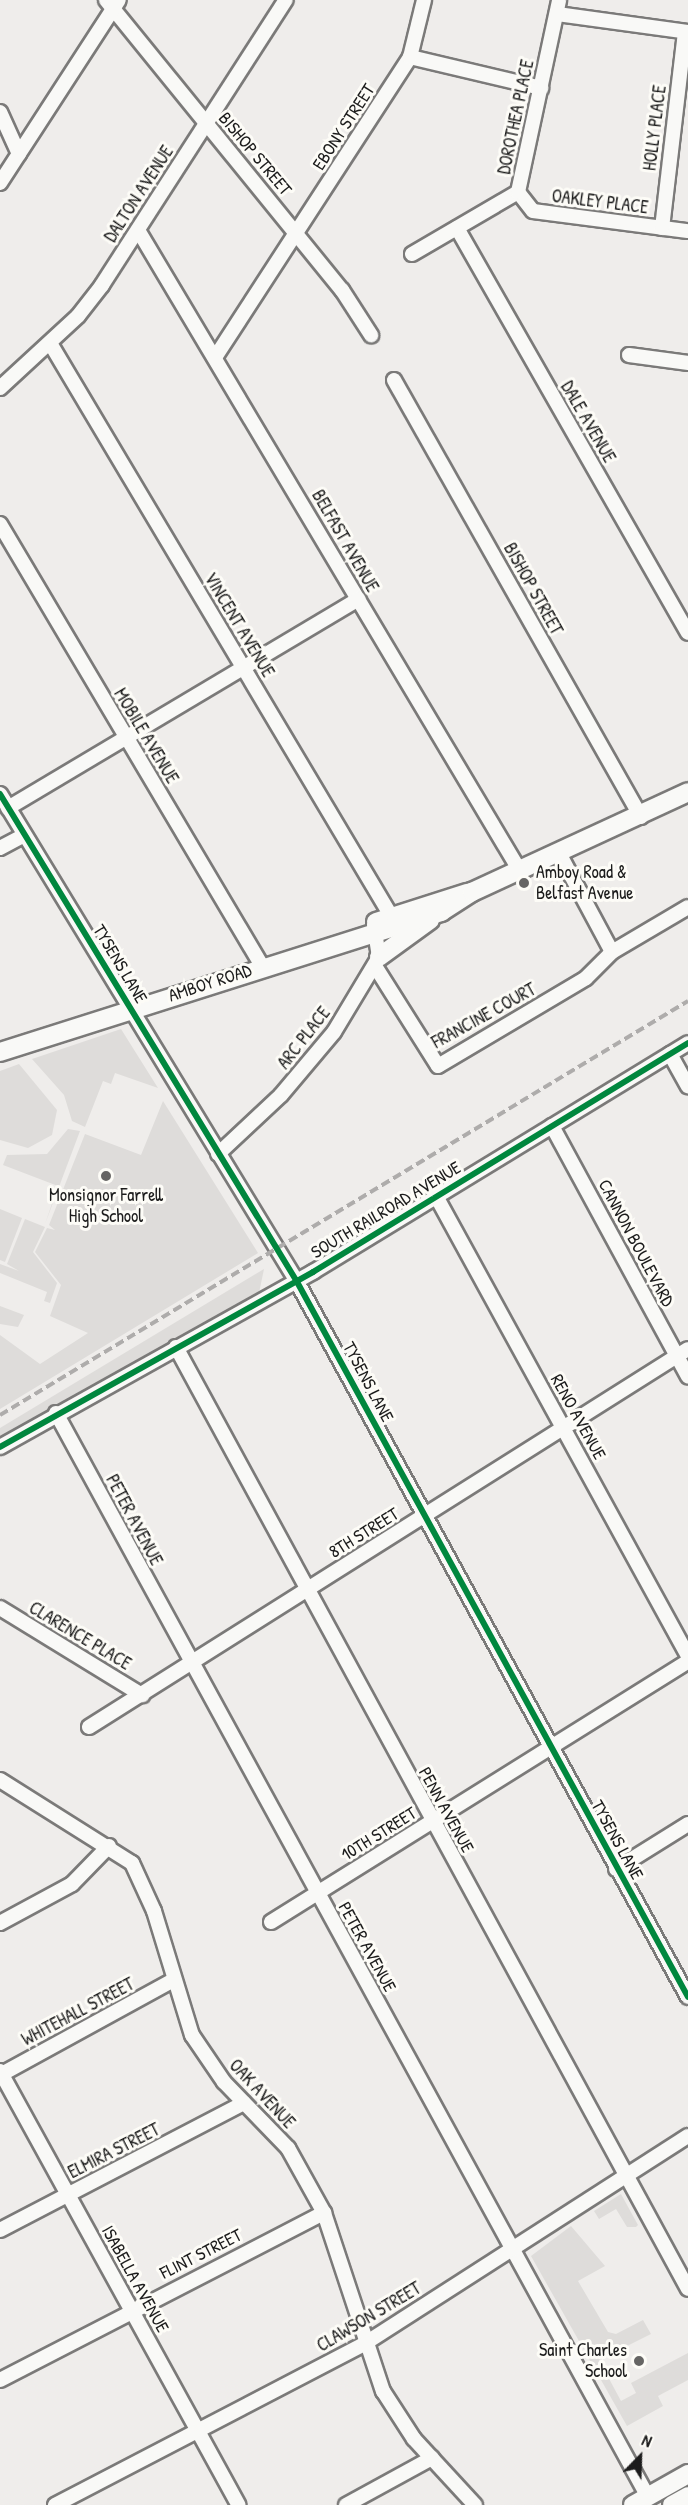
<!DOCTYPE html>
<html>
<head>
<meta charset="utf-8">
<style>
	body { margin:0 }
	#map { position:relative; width:688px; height:2505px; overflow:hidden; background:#efedeb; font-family:"Patrick Hand",sans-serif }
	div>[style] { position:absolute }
	.green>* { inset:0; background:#dedcda }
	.roads { filter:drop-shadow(2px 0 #7b7a79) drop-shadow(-2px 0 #7b7a79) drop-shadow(0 2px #7b7a79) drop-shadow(0 -2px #7b7a79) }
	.minor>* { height:14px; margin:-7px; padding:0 7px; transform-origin:7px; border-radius:7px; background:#f9f9f7 }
	.major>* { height:18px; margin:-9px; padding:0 9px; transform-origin:9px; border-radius:9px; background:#f9f9f7 }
	.rail>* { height:4px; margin-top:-2px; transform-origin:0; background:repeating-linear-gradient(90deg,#aeacab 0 9px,transparent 0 13.5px) }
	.cycleway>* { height:6px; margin:-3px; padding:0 3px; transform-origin:3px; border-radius:3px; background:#00873e }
	.dots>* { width:16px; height:16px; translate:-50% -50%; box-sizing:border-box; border:3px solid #fdfcf7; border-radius:50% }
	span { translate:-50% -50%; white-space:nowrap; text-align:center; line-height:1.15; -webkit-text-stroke:6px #fdfcf7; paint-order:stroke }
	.street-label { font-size:18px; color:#1c1c1c }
	.poi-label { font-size:18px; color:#1c1c1c }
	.left { translate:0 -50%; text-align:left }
	.right { translate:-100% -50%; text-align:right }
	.north { position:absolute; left:610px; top:2427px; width:60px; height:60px; -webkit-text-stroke:4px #fdfcf7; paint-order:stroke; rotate:23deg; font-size:16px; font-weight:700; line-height:24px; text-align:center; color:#1c1c1c }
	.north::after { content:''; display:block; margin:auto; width:21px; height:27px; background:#1c1c1c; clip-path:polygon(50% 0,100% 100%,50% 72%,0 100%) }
</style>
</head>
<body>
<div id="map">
	<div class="green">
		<i style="clip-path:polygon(121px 1029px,158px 1088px,115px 1073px,111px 1084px,103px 1081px,85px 1127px,72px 1121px,64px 1095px,32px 1059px)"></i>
		<i style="clip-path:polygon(19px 1064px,57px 1110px,52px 1135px,28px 1148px,0 1140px,0 1071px)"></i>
		<i style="clip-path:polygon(163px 1101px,258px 1253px,0 1409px,0 1335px,40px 1364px,88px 1333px,50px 1316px,61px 1285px,35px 1252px,47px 1228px,55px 1230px,49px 1225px,85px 1134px,141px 1155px)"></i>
		<i style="clip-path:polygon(68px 1129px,80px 1131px,45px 1224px,58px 1186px,3px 1165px,7px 1155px,47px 1154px)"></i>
		<i style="clip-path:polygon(0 1209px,22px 1218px,5px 1262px,0 1260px)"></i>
		<i style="clip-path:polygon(25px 1219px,45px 1227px,33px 1252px,57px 1283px,50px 1303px,44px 1301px,47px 1292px,0 1273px,0 1264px,19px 1271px,7px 1264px)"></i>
		<i style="clip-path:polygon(264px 1269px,259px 1293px,0 1438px,0 1428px)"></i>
		<i style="clip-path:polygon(0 1306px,24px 1315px,18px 1327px,0 1324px)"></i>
		<i style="clip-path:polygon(621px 2194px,638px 2225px,636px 2227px,627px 2227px,616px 2209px,599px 2219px,594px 2211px)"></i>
		<i style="clip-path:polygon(571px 2226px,605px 2266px,578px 2281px,608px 2332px,616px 2334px,643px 2320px,651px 2334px,599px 2360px,621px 2401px,636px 2393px,631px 2383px,688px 2353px,688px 2380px,658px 2396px,663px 2406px,627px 2426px,531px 2256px)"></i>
	</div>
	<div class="roads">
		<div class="minor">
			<i style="left:106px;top:0;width:374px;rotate:50.9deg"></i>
			<i style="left:342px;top:290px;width:54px;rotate:57.2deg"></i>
			<i style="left:557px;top:14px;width:132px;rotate:7.8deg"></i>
			<i style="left:410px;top:57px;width:135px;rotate:13.3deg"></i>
			<i style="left:0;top:112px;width:46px;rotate:65.7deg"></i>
			<i style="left:0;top:183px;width:218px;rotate:-57deg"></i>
			<i style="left:518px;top:192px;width:24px;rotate:52deg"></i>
			<i style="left:533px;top:211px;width:156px;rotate:7.4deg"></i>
			<i style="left:457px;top:228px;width:466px;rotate:60.3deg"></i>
			<i style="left:662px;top:228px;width:197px;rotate:-83.3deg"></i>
			<i style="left:138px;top:230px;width:746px;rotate:59.21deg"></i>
			<i style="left:412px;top:254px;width:123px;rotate:-30.3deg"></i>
			<i style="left:518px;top:192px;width:196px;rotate:-77.9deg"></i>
			<i style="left:50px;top:343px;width:676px;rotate:59.23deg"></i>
			<i style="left:629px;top:355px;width:60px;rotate:7.7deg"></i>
			<i style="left:216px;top:356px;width:356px;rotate:-57deg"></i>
			<i style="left:410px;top:57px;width:59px;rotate:-76.2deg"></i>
			<i style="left:394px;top:380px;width:502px;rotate:60.52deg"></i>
			<i style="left:0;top:388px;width:106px;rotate:-42.7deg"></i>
			<i style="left:78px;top:316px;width:39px;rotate:-52deg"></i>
			<i style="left:102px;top:285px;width:339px;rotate:-57.2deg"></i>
			<i style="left:0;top:524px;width:514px;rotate:59.34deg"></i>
			<i style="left:0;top:794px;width:569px;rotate:58.66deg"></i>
			<i style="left:296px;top:1280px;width:817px;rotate:61.33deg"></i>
			<i style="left:8px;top:808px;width:408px;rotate:-30.8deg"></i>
			<i style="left:0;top:848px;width:27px;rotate:-28deg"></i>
			<i style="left:559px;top:853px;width:112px;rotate:61.8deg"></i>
			<i style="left:375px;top:966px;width:118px;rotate:57.8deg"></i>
			<i style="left:438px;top:1066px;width:172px;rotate:-30.7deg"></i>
			<i style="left:586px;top:978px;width:37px;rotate:-45deg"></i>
			<i style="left:612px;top:952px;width:88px;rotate:-30.6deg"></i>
			<i style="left:670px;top:1054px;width:37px;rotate:61deg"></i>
			<i style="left:552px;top:1126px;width:285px;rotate:61.5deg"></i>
			<i style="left:218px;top:1154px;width:86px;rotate:-43.1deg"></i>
			<i style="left:281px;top:1095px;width:82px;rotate:-49.9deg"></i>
			<i style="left:334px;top:1032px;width:87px;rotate:-59deg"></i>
			<i style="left:379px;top:957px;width:32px;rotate:-99deg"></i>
			<i style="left:436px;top:1196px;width:525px;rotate:61.28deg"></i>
			<i style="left:176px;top:1347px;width:1072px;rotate:61.47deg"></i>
			<i style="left:56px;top:1413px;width:1235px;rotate:61.36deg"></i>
			<i style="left:0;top:1447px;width:359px;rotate:-29.2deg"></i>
			<i style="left:313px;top:1272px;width:439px;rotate:-31.4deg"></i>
			<i style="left:0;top:1608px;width:167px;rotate:31.5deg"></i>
			<i style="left:89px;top:1727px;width:708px;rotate:-32.25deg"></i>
			<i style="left:0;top:1780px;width:156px;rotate:32.2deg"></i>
			<i style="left:132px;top:1863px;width:53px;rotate:65.4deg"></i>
			<i style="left:154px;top:1911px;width:130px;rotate:73deg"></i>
			<i style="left:192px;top:2035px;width:57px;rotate:55.8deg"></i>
			<i style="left:224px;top:2082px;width:92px;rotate:45.9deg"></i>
			<i style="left:288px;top:2148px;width:74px;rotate:61deg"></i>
			<i style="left:324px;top:2213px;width:188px;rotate:71.7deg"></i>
			<i style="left:383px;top:2391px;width:57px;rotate:57.1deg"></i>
			<i style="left:414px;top:2439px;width:90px;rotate:47.3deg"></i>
			<i style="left:616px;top:1869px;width:85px;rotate:-32deg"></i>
			<i style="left:271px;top:1922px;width:492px;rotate:-32deg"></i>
			<i style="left:0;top:1923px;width:82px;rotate:-28.4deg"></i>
			<i style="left:72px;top:1884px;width:53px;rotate:-45.8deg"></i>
			<i style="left:0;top:2071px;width:495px;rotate:61.2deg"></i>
			<i style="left:0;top:2075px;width:196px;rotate:-28.7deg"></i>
			<i style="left:0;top:2230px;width:275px;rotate:-27.5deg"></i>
			<i style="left:0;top:2380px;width:365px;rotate:-27.3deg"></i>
			<i style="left:55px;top:2505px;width:348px;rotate:-27.5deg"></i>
			<i style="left:364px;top:2344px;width:385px;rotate:-32.7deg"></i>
			<i style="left:346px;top:2505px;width:98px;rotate:-28.7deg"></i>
		</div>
		<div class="major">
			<i style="left:376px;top:922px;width:96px;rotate:-17.7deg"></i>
			<i style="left:379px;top:957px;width:63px;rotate:-36deg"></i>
			<i style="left:0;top:1052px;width:463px;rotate:-17.6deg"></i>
			<i style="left:441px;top:912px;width:37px;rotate:-33deg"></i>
			<i style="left:472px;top:892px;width:238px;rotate:-24.8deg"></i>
			<i style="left:633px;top:2505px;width:63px;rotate:-29.4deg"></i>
			<i style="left:672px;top:2505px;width:18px;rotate:-29deg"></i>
		</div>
	</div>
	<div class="rail">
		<i style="left:0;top:1415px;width:803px;rotate:-31.04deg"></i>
	</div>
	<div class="cycleway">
		<i style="left:0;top:794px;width:569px;rotate:58.66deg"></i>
		<i style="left:296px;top:1280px;width:817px;rotate:61.33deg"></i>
		<i style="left:0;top:1447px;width:359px;rotate:-29.2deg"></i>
		<i style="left:313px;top:1272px;width:439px;rotate:-31.4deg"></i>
	</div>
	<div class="dots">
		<i style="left:524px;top:883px;background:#666564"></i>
		<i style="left:106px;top:1176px;background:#666564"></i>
		<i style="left:639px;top:2361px;background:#666564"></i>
	</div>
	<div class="street-label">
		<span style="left:516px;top:117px;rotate:-78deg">DOROTHEA PLACE</span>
		<span style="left:344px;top:127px;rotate:-57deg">EBONY STREET</span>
		<span style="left:655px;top:128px;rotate:-83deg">HOLLY PLACE</span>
		<span style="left:255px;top:154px;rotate:50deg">BISHOP STREET</span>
		<span style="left:139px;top:194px;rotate:-57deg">DALTON AVENUE</span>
		<span style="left:600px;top:202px;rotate:7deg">OAKLEY PLACE</span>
		<span style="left:588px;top:422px;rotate:60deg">DALE AVENUE</span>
		<span style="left:345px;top:541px;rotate:60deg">BELFAST AVENUE</span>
		<span style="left:533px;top:589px;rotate:61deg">BISHOP STREET</span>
		<span style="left:239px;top:625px;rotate:59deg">VINCENT AVENUE</span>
		<span style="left:146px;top:736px;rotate:59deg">MOBILE AVENUE</span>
		<span style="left:120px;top:964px;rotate:59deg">TYSENS LANE</span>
		<span style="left:210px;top:983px;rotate:-18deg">AMBOY ROAD</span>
		<span style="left:484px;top:1016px;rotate:-29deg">FRANCINE COURT</span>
		<span style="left:304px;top:1038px;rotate:-52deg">ARC PLACE</span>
		<span style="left:386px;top:1210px;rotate:-31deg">SOUTH RAILROAD AVENUE</span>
		<span style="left:636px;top:1243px;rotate:62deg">CANNON BOULEVARD</span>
		<span style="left:368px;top:1382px;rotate:62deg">TYSENS LANE</span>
		<span style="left:578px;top:1417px;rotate:61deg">RENO AVENUE</span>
		<span style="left:134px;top:1520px;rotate:62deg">PETER AVENUE</span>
		<span style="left:364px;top:1533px;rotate:-32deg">8TH STREET</span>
		<span style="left:80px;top:1636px;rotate:31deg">CLARENCE PLACE</span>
		<span style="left:446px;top:1810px;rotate:61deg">PENN AVENUE</span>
		<span style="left:379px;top:1834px;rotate:-32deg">10TH STREET</span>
		<span style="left:617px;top:1840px;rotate:61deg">TYSENS LANE</span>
		<span style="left:367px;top:1947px;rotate:61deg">PETER AVENUE</span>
		<span style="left:78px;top:2012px;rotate:-28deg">WHITEHALL STREET</span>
		<span style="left:262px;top:2094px;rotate:47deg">OAK AVENUE</span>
		<span style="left:114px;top:2151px;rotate:-27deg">ELMIRA STREET</span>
		<span style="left:201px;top:2254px;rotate:-27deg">FLINT STREET</span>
		<span style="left:135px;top:2279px;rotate:61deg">ISABELLA AVENUE</span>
		<span style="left:369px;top:2317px;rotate:-31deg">CLAWSON STREET</span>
	</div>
	<div class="poi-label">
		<span class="left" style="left:536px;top:883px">Amboy Road &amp;<br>Belfast Avenue</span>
		<span style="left:106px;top:1206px">Monsignor Farrell<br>High School</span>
		<span class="right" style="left:627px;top:2361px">Saint Charles<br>School</span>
	</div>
	<div class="north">N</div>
</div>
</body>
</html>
